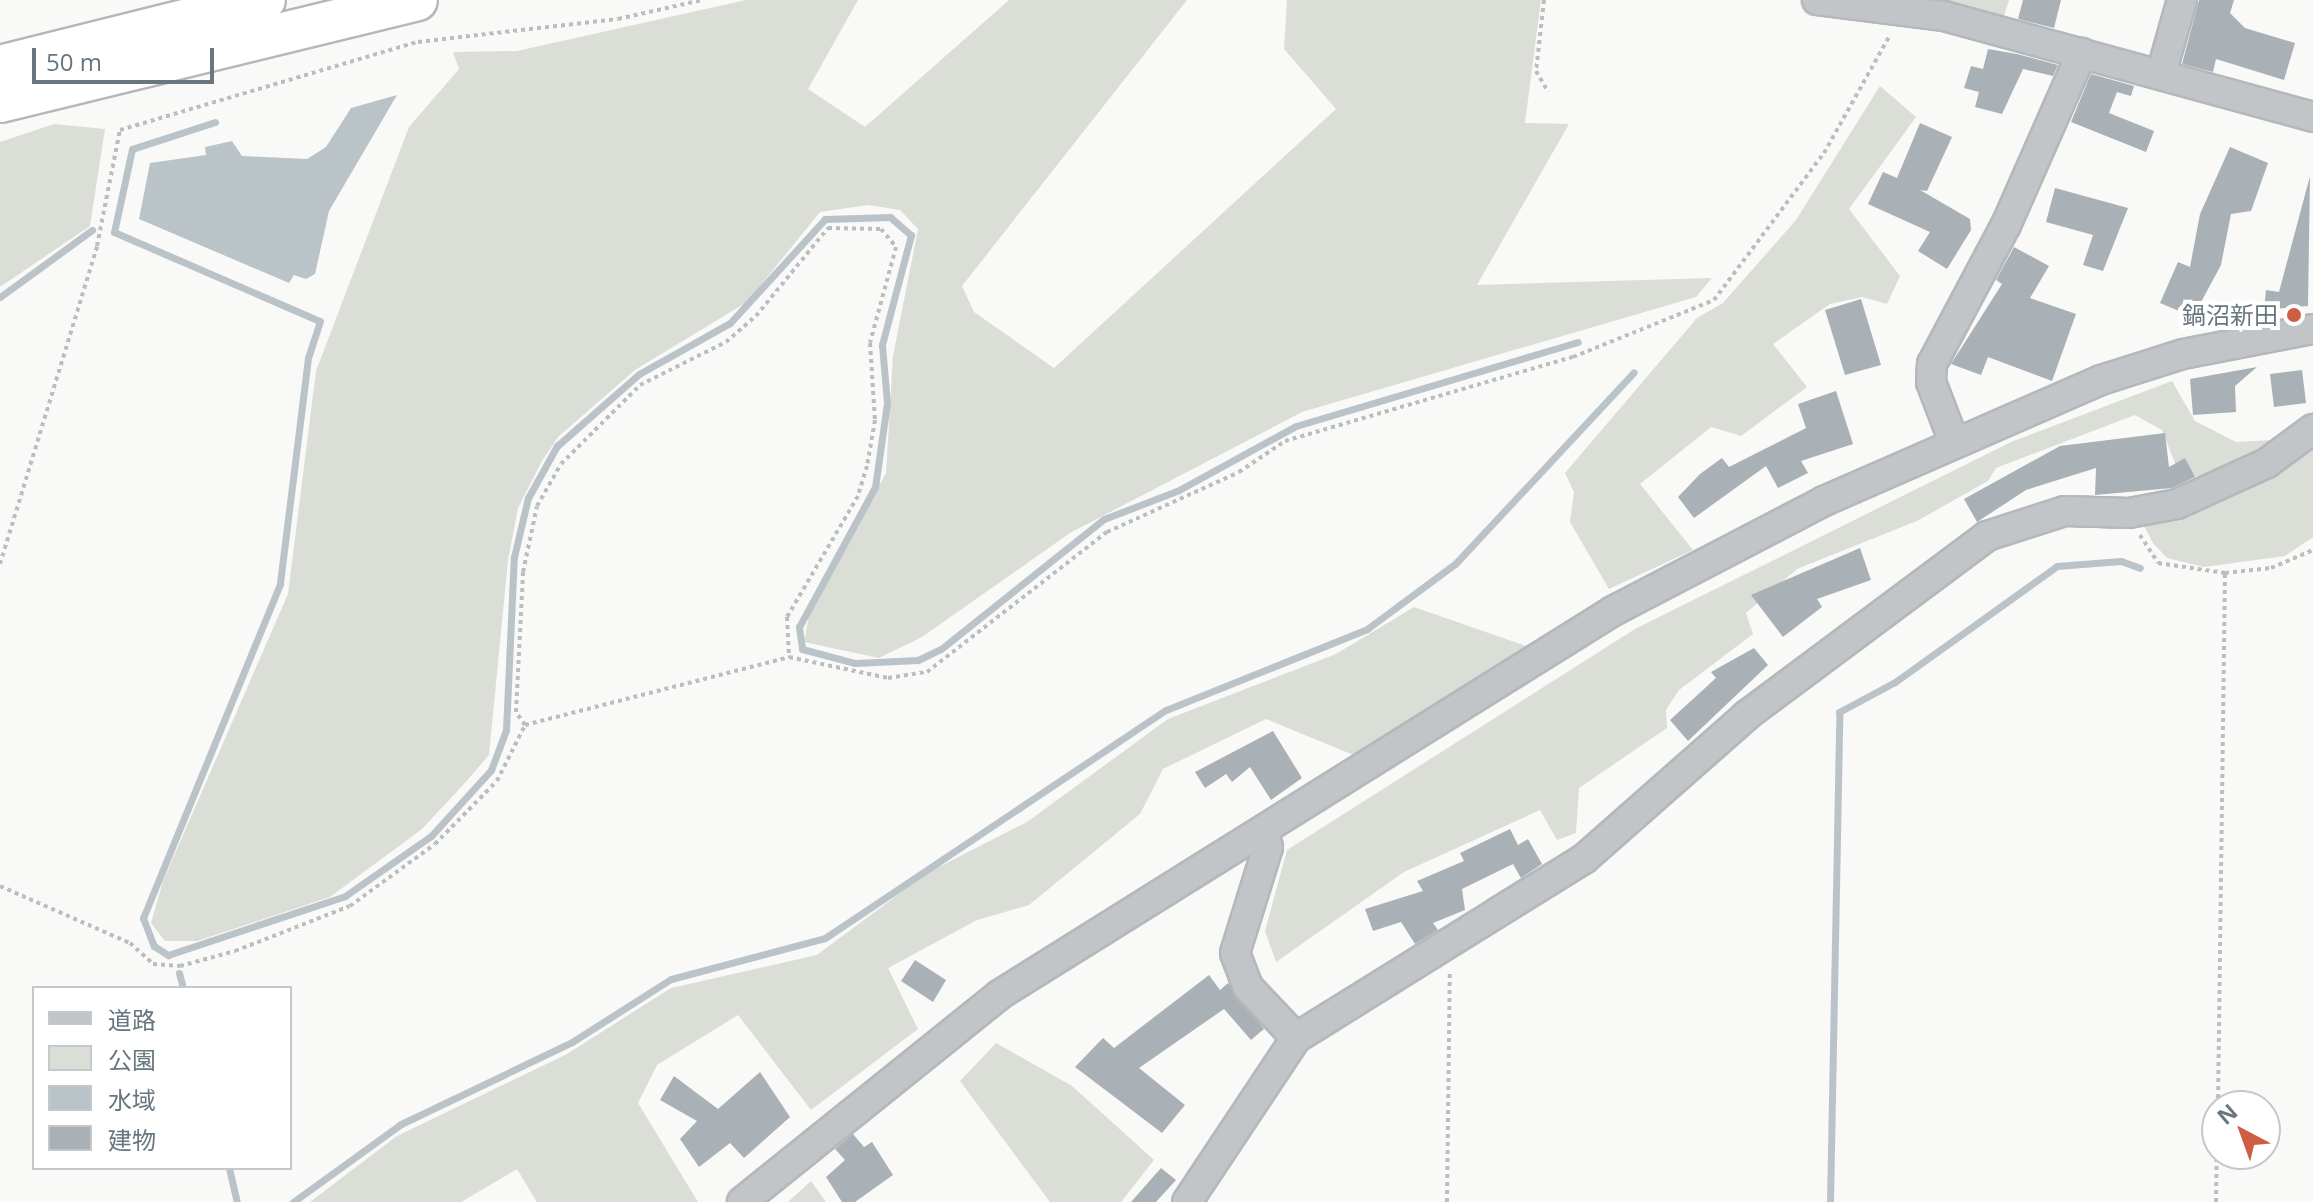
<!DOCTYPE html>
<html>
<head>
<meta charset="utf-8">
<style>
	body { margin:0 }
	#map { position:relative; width:2313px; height:1202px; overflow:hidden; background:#f9f9f8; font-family:"Open Sans","Noto Sans JP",sans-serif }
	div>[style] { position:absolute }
	.green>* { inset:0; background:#daded7 }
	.water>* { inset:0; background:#bac4c8 }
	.stream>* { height:7px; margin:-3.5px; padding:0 3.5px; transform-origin:3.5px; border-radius:3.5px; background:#bac4c8 }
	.building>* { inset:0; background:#a9b0b6 }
	.path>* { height:4px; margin-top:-2px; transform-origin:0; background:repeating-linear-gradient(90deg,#bbbec0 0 4px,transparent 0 8px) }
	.roads { filter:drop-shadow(2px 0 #b5b8bb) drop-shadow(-2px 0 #b5b8bb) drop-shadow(0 2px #b5b8bb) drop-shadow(0 -2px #b5b8bb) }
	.minor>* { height:28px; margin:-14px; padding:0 14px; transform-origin:14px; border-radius:14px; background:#c1c5c8 }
	.highway>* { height:40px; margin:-20px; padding:0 20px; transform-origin:20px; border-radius:20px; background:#fff }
	.dots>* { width:22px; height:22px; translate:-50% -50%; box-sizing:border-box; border:4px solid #fff; border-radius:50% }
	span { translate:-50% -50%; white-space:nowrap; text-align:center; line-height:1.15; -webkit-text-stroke:8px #fff; paint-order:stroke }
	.poi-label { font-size:24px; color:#67767f }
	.right { translate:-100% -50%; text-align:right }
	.legend { position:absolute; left:32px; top:986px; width:260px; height:184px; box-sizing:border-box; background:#fff; border:2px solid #c2c8cc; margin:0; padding:10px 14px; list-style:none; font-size:24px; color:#67767f }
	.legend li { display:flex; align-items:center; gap:16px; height:40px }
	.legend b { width:40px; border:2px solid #c2c8cc }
	.north { position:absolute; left:2201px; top:1090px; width:80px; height:80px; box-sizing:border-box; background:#fff; border:2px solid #c2c8cc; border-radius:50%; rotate:319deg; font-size:22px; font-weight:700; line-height:32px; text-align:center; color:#67767f }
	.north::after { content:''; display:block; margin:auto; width:28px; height:36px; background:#cf5d42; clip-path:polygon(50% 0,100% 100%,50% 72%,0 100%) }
	.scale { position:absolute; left:32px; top:48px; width:182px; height:36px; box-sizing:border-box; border:4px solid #67767f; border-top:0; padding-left:10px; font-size:24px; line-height:28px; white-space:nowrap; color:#67767f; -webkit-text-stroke:6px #fff; paint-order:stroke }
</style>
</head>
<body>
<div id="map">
	<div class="green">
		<i style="clip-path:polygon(746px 0,858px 0,808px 89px,865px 127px,1009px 0,1187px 0,962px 286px,974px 312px,1054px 368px,1336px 109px,1284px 49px,1287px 0,1541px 0,1525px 123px,1569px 124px,1477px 285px,1712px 278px,1696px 297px,1302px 412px,1070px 533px,922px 637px,879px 658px,804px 642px,810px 611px,886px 473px,893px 356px,918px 229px,900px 210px,868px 205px,820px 212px,747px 302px,635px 370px,558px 437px,542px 461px,518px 508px,508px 560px,489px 755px,463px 785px,422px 829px,330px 897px,197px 941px,165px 941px,151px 923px,163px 881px,288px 594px,316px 371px,409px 127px,459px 69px,453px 52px,517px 51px)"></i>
		<i style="clip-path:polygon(1928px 0,2009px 0,2002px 23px)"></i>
		<i style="clip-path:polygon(1880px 86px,1916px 117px,1849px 209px,1900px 276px,1887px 304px,1862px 297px,1830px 304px,1773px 344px,1807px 387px,1741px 436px,1711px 427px,1640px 484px,1693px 550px,1609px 589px,1570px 522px,1574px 492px,1565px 473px,1697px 318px,1723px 303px,1796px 220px)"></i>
		<i style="clip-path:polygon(54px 124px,105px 129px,90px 226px,0 287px,0 142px)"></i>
		<i style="clip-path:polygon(2172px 381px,2195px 421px,2236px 442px,2273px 440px,2245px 460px,2182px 481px,2162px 430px,2135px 415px,1996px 468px,1988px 481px,1917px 521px,1797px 569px,1746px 613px,1753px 634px,1679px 690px,1666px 710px,1667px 728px,1579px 788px,1576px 833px,1557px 840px,1540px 810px,1404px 872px,1276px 962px,1265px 931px,1287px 850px,1635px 629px,2011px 442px)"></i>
		<i style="clip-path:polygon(2313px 444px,2313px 537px,2285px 556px,2204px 567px,2167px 558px,2153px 543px,2142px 522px)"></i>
		<i style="clip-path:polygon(1414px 607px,1529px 647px,1356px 756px,1266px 719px,1163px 769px,1140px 814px,1029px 905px,977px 920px,888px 968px,918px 1029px,811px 1110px,738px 1015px,657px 1065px,638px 1103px,698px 1202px,537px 1202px,517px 1169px,461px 1202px,310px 1202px,397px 1136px,567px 1054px,671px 988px,817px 955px,927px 873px,1027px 822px,1168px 719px,1336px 654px)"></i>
		<i style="clip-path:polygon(996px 1043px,1072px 1086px,1154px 1160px,1121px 1202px,1050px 1202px,960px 1081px)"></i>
		<i style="clip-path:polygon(811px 1181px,826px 1202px,788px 1202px)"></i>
	</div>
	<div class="water">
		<i style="clip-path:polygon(397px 95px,329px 211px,315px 274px,306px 279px,294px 275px,289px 283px,139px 219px,150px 163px,206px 155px,205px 147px,232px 141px,242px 156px,307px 159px,326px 147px,351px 108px)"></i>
	</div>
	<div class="stream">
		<i style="left:215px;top:122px;width:87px;rotate:162deg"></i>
		<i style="left:132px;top:149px;width:85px;rotate:102.2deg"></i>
		<i style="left:114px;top:232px;width:224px;rotate:23.4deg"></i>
		<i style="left:320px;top:321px;width:39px;rotate:108deg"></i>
		<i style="left:308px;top:358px;width:228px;rotate:97.1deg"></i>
		<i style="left:280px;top:584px;width:361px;rotate:112.3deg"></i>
		<i style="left:143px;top:918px;width:30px;rotate:69deg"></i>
		<i style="left:154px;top:946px;width:17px;rotate:33deg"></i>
		<i style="left:168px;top:955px;width:187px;rotate:-18.4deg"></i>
		<i style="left:345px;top:896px;width:105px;rotate:-34.9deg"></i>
		<i style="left:431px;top:836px;width:89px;rotate:-47.7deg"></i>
		<i style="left:491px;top:770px;width:43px;rotate:-69.4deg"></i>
		<i style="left:506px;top:730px;width:173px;rotate:-87.4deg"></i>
		<i style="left:514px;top:557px;width:61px;rotate:-76.7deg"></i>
		<i style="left:528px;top:498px;width:60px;rotate:-60.9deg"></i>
		<i style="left:557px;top:446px;width:109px;rotate:-41.3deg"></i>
		<i style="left:639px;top:374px;width:104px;rotate:-29.3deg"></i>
		<i style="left:730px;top:323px;width:141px;rotate:-47.6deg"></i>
		<i style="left:825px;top:219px;width:65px;rotate:-1.8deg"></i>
		<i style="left:890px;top:217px;width:28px;rotate:41deg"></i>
		<i style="left:911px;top:235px;width:114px;rotate:104.8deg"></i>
		<i style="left:882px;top:345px;width:58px;rotate:85.1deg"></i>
		<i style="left:887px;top:403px;width:85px;rotate:98.1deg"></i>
		<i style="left:875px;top:487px;width:159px;rotate:118.5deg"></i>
		<i style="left:799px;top:627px;width:22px;rotate:82deg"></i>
		<i style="left:802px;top:649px;width:55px;rotate:14.8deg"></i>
		<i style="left:855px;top:663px;width:63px;rotate:-2.7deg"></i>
		<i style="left:918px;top:660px;width:25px;rotate:-26deg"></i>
		<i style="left:941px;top:649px;width:208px;rotate:-38.6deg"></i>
		<i style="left:1104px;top:519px;width:80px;rotate:-21.1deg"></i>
		<i style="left:1179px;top:490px;width:133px;rotate:-28.7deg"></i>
		<i style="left:1296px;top:426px;width:294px;rotate:-16.6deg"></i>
		<i style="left:0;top:297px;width:114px;rotate:-36.1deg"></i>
		<i style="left:179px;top:973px;width:16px;rotate:75deg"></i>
		<i style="left:229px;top:1168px;width:35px;rotate:77deg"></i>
		<i style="left:293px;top:1202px;width:133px;rotate:-35.8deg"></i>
		<i style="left:401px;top:1124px;width:190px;rotate:-25.6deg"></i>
		<i style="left:572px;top:1042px;width:117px;rotate:-32.5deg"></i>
		<i style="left:671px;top:979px;width:159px;rotate:-14.9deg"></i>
		<i style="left:825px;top:938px;width:410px;rotate:-33.8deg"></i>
		<i style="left:1166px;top:710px;width:217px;rotate:-21.9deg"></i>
		<i style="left:1367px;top:629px;width:109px;rotate:-36.5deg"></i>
		<i style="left:1455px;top:564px;width:262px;rotate:-47deg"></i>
		<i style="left:1830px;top:1202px;width:490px;rotate:-88.9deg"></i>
		<i style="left:1839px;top:712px;width:64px;rotate:-28.2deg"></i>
		<i style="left:1895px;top:682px;width:199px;rotate:-35.6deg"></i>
		<i style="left:2057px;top:566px;width:64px;rotate:-4.5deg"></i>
		<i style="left:2121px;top:561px;width:20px;rotate:20deg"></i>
	</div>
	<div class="building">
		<i style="clip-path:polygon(2023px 0,2061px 0,2054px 28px,2018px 19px)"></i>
		<i style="clip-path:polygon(2199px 0,2234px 0,2230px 13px,2245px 28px,2295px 43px,2284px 80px,2216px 59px,2213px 72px,2182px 64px)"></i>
		<i style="clip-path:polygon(1988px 49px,2017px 54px,2058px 65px,2053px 76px,2023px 69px,2002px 114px,1975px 107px,1979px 92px,1964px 88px,1971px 66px,1983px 69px)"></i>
		<i style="clip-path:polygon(2091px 74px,2134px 86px,2131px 96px,2117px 92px,2109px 113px,2154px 131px,2146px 152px,2071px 122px)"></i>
		<i style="clip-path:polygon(1920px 123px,1952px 137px,1927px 191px,1920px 190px,1970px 219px,1971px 230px,1947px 269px,1918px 251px,1930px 232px,1868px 204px,1883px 172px,1897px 178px)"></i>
		<i style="clip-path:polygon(2230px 147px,2268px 163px,2251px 211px,2231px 214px,2221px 265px,2193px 317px,2160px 303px,2178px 262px,2190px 267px,2200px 214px)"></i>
		<i style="clip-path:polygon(2310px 176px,2308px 306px,2264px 310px,2266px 290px,2279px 292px)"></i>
		<i style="clip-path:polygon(2055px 188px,2128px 208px,2103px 271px,2083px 265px,2093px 235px,2046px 222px)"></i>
		<i style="clip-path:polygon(2014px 247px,2049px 266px,2030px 298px,2076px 314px,2052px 381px,1988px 357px,1981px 375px,1951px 364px,2002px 284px,1996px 280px)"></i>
		<i style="clip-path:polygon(1861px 299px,1881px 365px,1845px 375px,1825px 310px)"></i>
		<i style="clip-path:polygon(2257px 367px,2235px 386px,2236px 412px,2193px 415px,2190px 379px)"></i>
		<i style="clip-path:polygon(2302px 370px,2306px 403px,2274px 407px,2270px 374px)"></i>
		<i style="clip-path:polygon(1836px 391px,1853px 444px,1801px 461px,1808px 473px,1778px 488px,1766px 466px,1694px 518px,1678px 497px,1700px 474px,1722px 458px,1729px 467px,1806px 428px,1798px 404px)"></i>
		<i style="clip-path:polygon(2165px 433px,2169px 467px,2185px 458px,2195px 477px,2172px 488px,2095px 495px,2096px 468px,2026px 490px,1977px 522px,1964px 499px,2060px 446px)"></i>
		<i style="clip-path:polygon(1860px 548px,1871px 580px,1817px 599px,1822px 607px,1783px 637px,1751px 595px)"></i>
		<i style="clip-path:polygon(1754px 648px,1768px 665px,1688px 741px,1670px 720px,1716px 678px,1711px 672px)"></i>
		<i style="clip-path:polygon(1273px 731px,1302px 778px,1271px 800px,1250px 767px,1232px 782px,1226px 774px,1205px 788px,1195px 772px)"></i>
		<i style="clip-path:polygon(1510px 829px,1518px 845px,1528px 839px,1542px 864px,1521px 878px,1513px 864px,1462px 889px,1465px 910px,1433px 923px,1438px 930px,1415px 944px,1401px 922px,1373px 931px,1365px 909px,1423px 891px,1417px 881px,1464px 861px,1460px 853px)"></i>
		<i style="clip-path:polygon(915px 960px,946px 980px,933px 1002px,901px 981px)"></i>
		<i style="clip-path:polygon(1209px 975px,1220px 990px,1228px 983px,1264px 1029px,1251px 1040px,1224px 1009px,1139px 1068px,1185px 1105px,1162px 1133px,1075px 1067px,1103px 1038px,1114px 1048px)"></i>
		<i style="clip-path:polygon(760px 1072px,790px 1117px,744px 1158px,730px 1143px,699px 1167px,680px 1139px,697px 1121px,660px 1100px,674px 1076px,718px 1109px)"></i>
		<i style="clip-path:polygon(853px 1134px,864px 1147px,872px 1142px,893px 1175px,855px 1202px,842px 1202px,826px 1177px,845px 1160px,835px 1149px)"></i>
		<i style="clip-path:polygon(1161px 1168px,1176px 1180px,1156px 1202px,1131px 1202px)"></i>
	</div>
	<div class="path">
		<i style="left:1544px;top:0;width:71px;rotate:96.4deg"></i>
		<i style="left:1536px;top:71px;width:24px;rotate:60deg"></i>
		<i style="left:2140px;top:535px;width:33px;rotate:57deg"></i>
		<i style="left:2158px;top:563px;width:68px;rotate:8.5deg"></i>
		<i style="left:2225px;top:573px;width:46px;rotate:-6.2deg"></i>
		<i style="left:2271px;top:568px;width:46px;rotate:-23.2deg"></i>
		<i style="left:0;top:564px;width:332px;rotate:-73deg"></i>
		<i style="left:97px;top:246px;width:118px;rotate:-78.8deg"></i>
		<i style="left:120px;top:130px;width:311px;rotate:-16.5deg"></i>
		<i style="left:418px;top:42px;width:201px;rotate:-6.6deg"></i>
		<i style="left:618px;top:19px;width:86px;rotate:-12.7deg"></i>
		<i style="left:525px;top:725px;width:273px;rotate:-14.4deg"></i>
		<i style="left:789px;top:657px;width:101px;rotate:12deg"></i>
		<i style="left:888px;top:678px;width:39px;rotate:-9deg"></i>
		<i style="left:927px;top:672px;width:228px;rotate:-37.9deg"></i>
		<i style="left:1107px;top:532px;width:145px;rotate:-24.4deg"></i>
		<i style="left:1239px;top:472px;width:55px;rotate:-34deg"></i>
		<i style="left:1285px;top:441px;width:300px;rotate:-16.3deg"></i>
		<i style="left:1573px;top:357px;width:152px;rotate:-22deg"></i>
		<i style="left:1714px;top:300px;width:184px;rotate:-53.2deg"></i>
		<i style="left:1824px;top:153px;width:135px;rotate:-60.8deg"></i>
		<i style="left:525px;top:725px;width:16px;rotate:-125deg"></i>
		<i style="left:516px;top:712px;width:140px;rotate:-87.1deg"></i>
		<i style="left:523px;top:572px;width:67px;rotate:-78deg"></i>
		<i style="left:537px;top:506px;width:48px;rotate:-60.3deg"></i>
		<i style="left:561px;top:464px;width:112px;rotate:-45deg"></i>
		<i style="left:640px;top:385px;width:96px;rotate:-26.6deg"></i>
		<i style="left:726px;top:342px;width:40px;rotate:-41deg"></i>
		<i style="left:756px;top:316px;width:114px;rotate:-50.7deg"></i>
		<i style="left:828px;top:228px;width:53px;rotate:1.1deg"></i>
		<i style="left:881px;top:229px;width:23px;rotate:50deg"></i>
		<i style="left:896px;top:247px;width:99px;rotate:105.2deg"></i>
		<i style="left:870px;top:343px;width:77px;rotate:86.3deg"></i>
		<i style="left:875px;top:420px;width:47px;rotate:99.9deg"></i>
		<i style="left:867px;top:466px;width:31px;rotate:107deg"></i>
		<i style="left:858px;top:496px;width:140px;rotate:120.4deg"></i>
		<i style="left:787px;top:617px;width:40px;rotate:87.1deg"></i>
		<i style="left:0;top:886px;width:142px;rotate:23.7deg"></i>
		<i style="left:130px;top:943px;width:31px;rotate:42deg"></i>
		<i style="left:153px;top:964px;width:27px;rotate:4deg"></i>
		<i style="left:180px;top:966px;width:57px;rotate:-15.3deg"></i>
		<i style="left:235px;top:951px;width:123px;rotate:-21.4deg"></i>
		<i style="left:350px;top:906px;width:105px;rotate:-36.1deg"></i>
		<i style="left:435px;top:844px;width:88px;rotate:-45.5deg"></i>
		<i style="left:497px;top:781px;width:63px;rotate:-63.4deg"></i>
		<i style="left:2218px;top:1106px;width:533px;rotate:-89.25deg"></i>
		<i style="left:1447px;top:1202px;width:231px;rotate:-89.3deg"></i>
		<i style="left:2216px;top:1202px;width:62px;rotate:-89.1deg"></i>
	</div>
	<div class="roads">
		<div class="minor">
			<i style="left:1817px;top:0;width:128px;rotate:7.2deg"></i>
			<i style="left:1944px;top:16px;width:383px;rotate:15.3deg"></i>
			<i style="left:2161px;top:74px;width:77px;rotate:-74.2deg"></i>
			<i style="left:1954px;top:442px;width:64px;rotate:-111deg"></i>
			<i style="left:1931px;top:382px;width:18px;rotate:-87deg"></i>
			<i style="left:1932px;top:364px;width:157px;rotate:-62deg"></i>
			<i style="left:2006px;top:225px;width:188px;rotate:-66.2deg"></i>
			<i style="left:1263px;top:831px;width:17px;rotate:73deg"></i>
			<i style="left:1268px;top:847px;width:111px;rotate:107.3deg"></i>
			<i style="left:1235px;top:953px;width:36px;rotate:69deg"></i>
			<i style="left:1248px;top:987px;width:70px;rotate:46.7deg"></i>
			<i style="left:742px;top:1202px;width:330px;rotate:-38.8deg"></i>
			<i style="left:999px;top:995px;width:724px;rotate:-32.02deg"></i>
			<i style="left:1613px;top:611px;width:238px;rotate:-27.5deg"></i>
			<i style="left:1824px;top:501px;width:302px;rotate:-23.6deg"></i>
			<i style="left:2101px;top:380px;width:86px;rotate:-17.6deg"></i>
			<i style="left:2183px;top:354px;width:132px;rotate:-10.9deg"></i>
			<i style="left:1187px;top:1202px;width:197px;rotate:-56.4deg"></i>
			<i style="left:1296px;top:1038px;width:340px;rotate:-31.9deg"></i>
			<i style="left:1585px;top:858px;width:216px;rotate:-41.4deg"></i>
			<i style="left:1747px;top:715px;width:299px;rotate:-36.7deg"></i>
			<i style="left:1987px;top:536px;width:82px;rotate:-17.8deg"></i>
			<i style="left:2065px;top:511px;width:64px;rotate:1.8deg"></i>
			<i style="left:2129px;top:513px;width:49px;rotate:-10.6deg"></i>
			<i style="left:2177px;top:504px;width:99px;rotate:-24.5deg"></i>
			<i style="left:2267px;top:463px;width:57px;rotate:-36.5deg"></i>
		</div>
		<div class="highway">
			<i style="left:0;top:66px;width:273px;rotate:-14deg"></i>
			<i style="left:0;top:102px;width:429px;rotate:-13.7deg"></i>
		</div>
	</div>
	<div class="dots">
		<i style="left:2294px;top:315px;background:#cf5d42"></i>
	</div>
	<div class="poi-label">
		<span class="right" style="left:2278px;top:315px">鍋沼新田</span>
	</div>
	<ul class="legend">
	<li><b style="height:10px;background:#c1c5c8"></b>道路</li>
	<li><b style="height:22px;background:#daded7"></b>公園</li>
	<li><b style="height:22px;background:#bac4c8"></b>水域</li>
	<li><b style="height:22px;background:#a9b0b6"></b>建物</li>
	</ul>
	<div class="north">N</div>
	<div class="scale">50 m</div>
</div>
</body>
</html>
